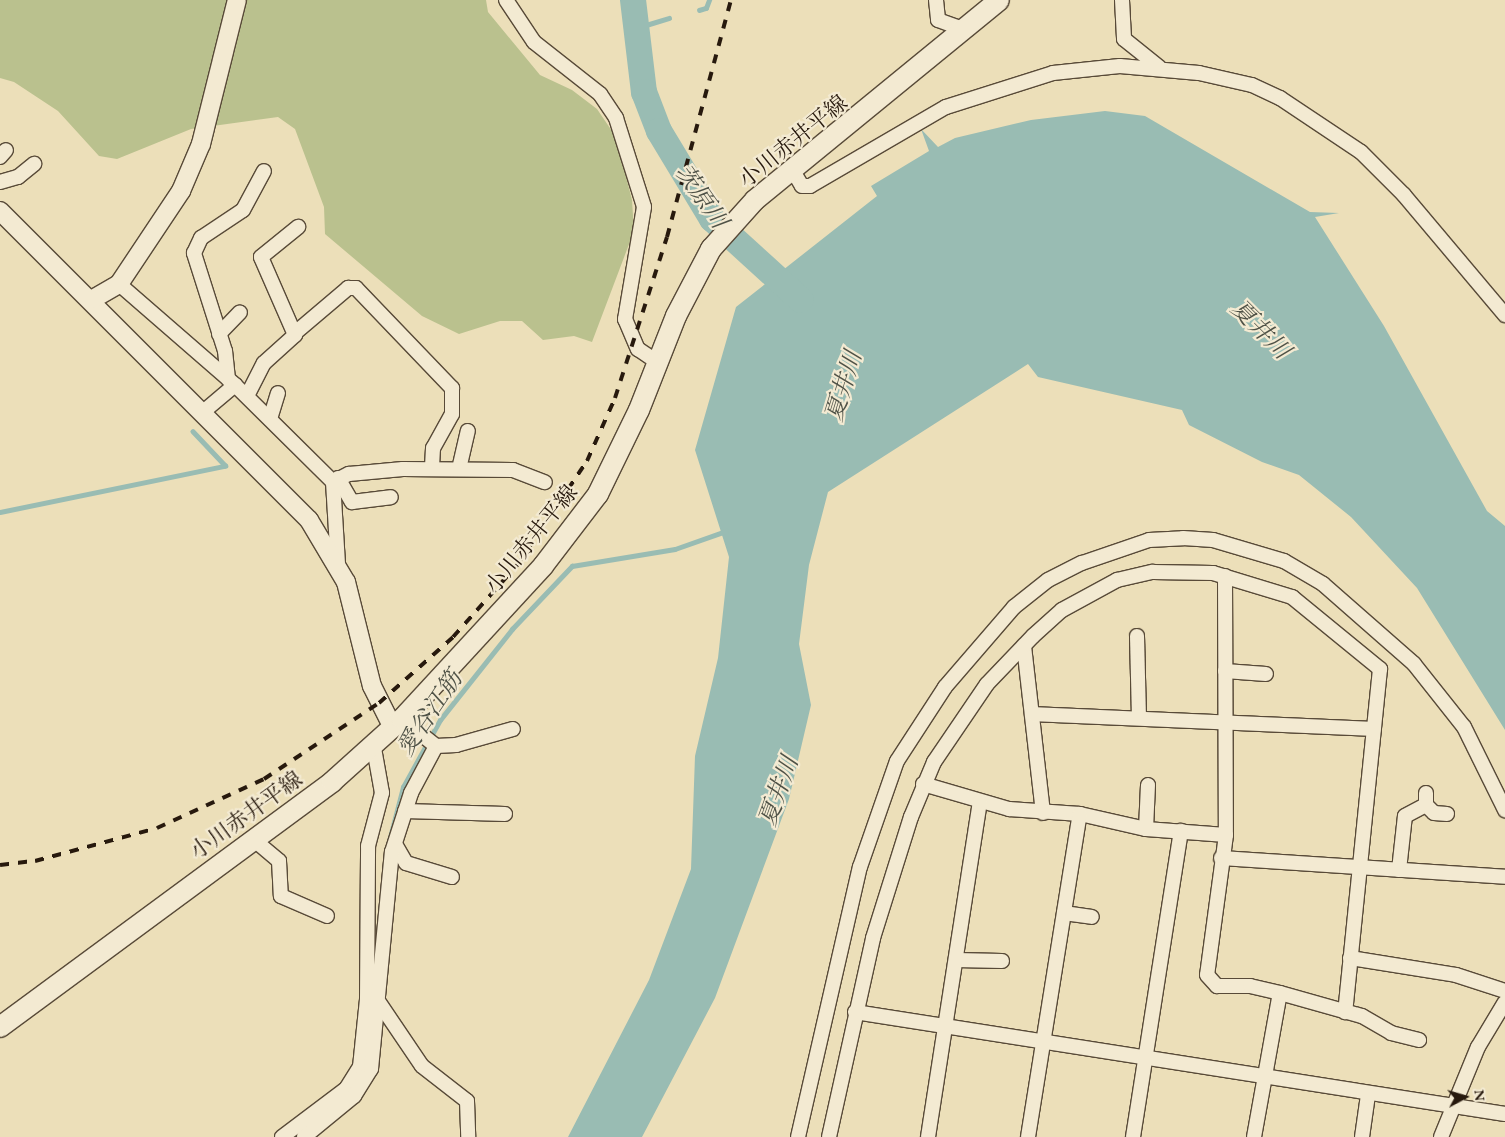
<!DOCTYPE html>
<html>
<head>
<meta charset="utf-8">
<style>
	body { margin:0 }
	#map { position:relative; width:1505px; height:1137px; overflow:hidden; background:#ecdfb9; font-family:"EB Garamond","Noto Serif JP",serif }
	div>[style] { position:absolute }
	.green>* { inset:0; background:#bac18e }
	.water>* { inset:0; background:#99bcb3 }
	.stream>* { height:4.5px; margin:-2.25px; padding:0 2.25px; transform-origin:2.25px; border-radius:2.25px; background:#99bcb3 }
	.river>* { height:26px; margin:-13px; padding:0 13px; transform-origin:13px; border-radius:13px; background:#99bcb3 }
	.roads { filter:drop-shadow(1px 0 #584a38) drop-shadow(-1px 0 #584a38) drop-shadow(0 1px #584a38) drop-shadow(0 -1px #584a38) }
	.minor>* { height:14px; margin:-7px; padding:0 7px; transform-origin:7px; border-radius:7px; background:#f3ead2 }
	.tertiary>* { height:18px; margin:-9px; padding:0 9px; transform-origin:9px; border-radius:9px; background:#f3ead2 }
	.secondary>* { height:20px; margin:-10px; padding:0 10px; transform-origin:10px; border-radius:10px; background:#f3ead2 }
	.rail>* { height:4px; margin-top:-2px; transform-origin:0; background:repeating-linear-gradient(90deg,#27190d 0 9px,transparent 0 18px) }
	span { translate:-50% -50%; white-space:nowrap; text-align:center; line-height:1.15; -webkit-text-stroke:4.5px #f3ead2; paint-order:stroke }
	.street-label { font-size:22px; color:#27190d }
	.water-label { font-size:24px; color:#4f5247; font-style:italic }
	.north { position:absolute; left:1440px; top:1072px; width:50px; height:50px; -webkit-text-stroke:4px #f3ead2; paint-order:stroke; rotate:84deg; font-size:14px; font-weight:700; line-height:20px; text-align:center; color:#27190d }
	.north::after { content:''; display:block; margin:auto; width:18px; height:22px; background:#27190d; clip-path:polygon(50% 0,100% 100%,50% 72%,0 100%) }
</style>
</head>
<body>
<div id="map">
	<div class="green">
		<i style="clip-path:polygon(0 0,486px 0,488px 12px,540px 75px,572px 90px,597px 109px,616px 137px,632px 200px,634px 231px,592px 342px,574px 336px,543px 340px,522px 321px,500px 321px,459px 334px,422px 316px,325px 234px,324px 207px,295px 129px,278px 117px,191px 129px,117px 159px,99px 156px,58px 111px,14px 82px,0 78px)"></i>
	</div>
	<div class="water">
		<i style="clip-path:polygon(1105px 111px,1145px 116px,1310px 212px,1339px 213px,1315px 217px,1384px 326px,1487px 511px,1505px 526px,1505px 730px,1417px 588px,1351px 517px,1299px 475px,1262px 462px,1189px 425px,1182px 410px,1038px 377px,1028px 364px,828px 492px,809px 565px,799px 644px,811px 705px,789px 799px,715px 998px,642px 1137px,568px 1137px,649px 980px,691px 869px,695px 756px,718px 658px,729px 557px,695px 450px,736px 307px,877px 196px,871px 186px,929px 151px,921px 129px,938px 147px,955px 138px,1031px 120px)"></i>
	</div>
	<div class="stream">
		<i style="left:699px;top:10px;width:7px;rotate:-16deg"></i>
		<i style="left:706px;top:8px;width:9px;rotate:-69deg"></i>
		<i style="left:638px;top:56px;width:32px;rotate:-76deg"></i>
		<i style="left:646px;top:25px;width:24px;rotate:-17deg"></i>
		<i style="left:0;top:512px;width:230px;rotate:-11.6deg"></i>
		<i style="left:225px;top:466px;width:47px;rotate:-133.3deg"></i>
		<i style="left:387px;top:849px;width:64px;rotate:-75.5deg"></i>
		<i style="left:403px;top:787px;width:77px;rotate:-61.1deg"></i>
		<i style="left:440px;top:720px;width:116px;rotate:-51.6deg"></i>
		<i style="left:512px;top:629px;width:87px;rotate:-46.4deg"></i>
		<i style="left:572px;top:566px;width:104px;rotate:-9.4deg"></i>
		<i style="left:675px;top:549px;width:54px;rotate:-19.4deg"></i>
	</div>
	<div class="river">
		<i style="left:633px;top:0;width:93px;rotate:83.2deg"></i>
		<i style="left:644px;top:92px;width:42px;rotate:69deg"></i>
		<i style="left:659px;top:131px;width:103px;rotate:58.9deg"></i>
		<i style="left:712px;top:219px;width:120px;rotate:42.3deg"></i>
	</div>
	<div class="roads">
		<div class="minor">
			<i style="left:506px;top:0;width:50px;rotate:56.3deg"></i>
			<i style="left:534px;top:42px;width:84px;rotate:38.2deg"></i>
			<i style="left:600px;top:94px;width:29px;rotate:56deg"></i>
			<i style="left:616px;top:118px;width:93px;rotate:72.5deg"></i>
			<i style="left:644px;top:207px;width:114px;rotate:99.6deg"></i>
			<i style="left:625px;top:319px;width:33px;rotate:67deg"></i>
			<i style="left:638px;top:349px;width:23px;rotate:34deg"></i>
			<i style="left:936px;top:0;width:20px;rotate:84deg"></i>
			<i style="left:938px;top:20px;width:29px;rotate:20deg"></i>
			<i style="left:1122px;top:0;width:39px;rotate:87deg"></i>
			<i style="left:1124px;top:39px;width:45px;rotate:38.7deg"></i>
			<i style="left:0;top:157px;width:9px;rotate:-49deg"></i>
			<i style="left:793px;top:171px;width:17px;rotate:59deg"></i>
			<i style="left:802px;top:186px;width:8px"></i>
			<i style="left:810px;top:186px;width:157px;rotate:-30.2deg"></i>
			<i style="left:946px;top:107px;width:112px;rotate:-17.6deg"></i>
			<i style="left:1053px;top:73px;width:67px;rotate:-6deg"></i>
			<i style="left:1120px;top:66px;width:79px;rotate:5.1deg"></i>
			<i style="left:1199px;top:73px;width:54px;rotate:12.8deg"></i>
			<i style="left:1252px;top:85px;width:31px;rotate:25deg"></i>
			<i style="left:1280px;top:98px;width:97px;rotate:33.7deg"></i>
			<i style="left:1361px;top:152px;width:61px;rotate:45deg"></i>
			<i style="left:1404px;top:195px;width:157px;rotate:49.9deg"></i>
			<i style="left:0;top:182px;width:19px;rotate:-16deg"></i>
			<i style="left:18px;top:177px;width:21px;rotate:-39deg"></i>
			<i style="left:119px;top:284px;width:154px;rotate:41deg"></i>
			<i style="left:235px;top:385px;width:138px;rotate:44.7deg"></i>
			<i style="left:333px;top:482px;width:81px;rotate:86.5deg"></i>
			<i style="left:295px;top:333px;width:70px;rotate:-40.3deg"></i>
			<i style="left:348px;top:288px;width:8px"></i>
			<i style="left:356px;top:288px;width:139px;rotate:46.2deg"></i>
			<i style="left:452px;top:388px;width:26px;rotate:90deg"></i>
			<i style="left:452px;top:414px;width:39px;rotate:119deg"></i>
			<i style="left:433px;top:448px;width:21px;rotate:93deg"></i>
			<i style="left:219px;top:334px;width:30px;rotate:-46deg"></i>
			<i style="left:228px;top:379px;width:28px;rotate:-96deg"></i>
			<i style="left:225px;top:351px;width:103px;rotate:-107.6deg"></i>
			<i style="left:194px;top:253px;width:17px;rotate:-65deg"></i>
			<i style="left:201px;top:238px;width:50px;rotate:-33.7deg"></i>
			<i style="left:243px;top:210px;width:44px;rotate:-61.7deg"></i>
			<i style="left:247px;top:396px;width:37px;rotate:-63deg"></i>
			<i style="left:264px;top:363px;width:42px;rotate:-42.1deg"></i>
			<i style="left:295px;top:335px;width:85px;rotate:-113.6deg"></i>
			<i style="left:261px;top:257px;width:48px;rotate:-39deg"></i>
			<i style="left:203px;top:412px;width:42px;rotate:-40.2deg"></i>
			<i style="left:270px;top:419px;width:27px;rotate:-73deg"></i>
			<i style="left:459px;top:469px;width:39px;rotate:-77deg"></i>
			<i style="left:338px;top:478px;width:28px;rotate:60deg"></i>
			<i style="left:352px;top:502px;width:39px;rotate:-7deg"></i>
			<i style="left:333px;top:482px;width:18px;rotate:-27deg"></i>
			<i style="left:349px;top:474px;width:54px;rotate:-5.3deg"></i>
			<i style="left:403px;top:469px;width:110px;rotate:0.5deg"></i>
			<i style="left:513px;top:470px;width:34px;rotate:21deg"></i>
			<i style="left:1225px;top:576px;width:259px;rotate:89.8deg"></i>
			<i style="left:1226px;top:835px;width:141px;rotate:97.7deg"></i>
			<i style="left:1207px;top:975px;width:15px;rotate:48deg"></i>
			<i style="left:1217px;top:986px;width:33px"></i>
			<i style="left:1250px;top:986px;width:31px;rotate:13deg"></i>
			<i style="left:1280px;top:993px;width:85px;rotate:15.7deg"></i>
			<i style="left:1362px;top:1016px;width:34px;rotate:30deg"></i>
			<i style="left:1391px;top:1033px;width:29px;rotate:14deg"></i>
			<i style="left:1137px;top:636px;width:81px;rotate:88.6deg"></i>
			<i style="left:1024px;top:646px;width:168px;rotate:83.5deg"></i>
			<i style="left:1225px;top:671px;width:41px;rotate:4.2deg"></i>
			<i style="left:1032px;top:714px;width:342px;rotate:2.5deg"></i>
			<i style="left:402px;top:719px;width:43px;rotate:38.5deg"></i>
			<i style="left:436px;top:746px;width:20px;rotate:-3deg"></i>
			<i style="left:456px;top:745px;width:59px;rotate:-15.7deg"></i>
			<i style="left:923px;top:784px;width:90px;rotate:16.2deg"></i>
			<i style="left:1009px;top:809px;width:71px;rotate:4deg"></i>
			<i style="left:1080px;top:814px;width:68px;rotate:12.8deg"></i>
			<i style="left:1146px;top:829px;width:80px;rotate:4.3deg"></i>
			<i style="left:1426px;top:793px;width:12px;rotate:90deg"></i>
			<i style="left:1426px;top:805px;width:11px;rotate:45deg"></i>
			<i style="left:1434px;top:813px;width:13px;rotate:4deg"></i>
			<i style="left:405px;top:811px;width:100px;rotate:1.7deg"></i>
			<i style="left:1146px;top:829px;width:44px;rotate:-87.4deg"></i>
			<i style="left:253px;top:839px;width:34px;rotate:40deg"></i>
			<i style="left:279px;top:861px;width:35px;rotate:87deg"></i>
			<i style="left:281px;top:896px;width:50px;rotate:23.5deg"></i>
			<i style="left:395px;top:844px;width:22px;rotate:60deg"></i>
			<i style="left:406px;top:863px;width:48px;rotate:16.9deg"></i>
			<i style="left:1221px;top:858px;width:285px;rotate:3.8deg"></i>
			<i style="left:1399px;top:870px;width:54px;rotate:-83.7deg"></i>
			<i style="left:1405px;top:816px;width:24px;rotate:-28deg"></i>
			<i style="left:1064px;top:913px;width:28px;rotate:8deg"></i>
			<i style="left:1350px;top:958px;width:107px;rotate:9.1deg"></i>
			<i style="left:1456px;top:975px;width:52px;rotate:18.1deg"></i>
			<i style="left:956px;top:960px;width:46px;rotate:1.2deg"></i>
			<i style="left:378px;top:1001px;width:78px;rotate:55.9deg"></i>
			<i style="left:422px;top:1066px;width:57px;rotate:37.9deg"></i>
			<i style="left:467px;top:1101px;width:36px;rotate:88deg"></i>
			<i style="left:855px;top:1012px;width:658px;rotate:8.92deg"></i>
			<i style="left:282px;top:1137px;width:80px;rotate:-36.9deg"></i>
			<i style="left:346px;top:1089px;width:26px;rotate:-58deg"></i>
			<i style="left:360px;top:1067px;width:68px;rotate:-84.1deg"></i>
			<i style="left:367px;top:999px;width:153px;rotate:-89.6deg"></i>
			<i style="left:368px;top:846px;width:55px;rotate:-75.2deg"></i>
			<i style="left:382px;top:793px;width:46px;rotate:-100.1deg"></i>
			<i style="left:304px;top:1137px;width:65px;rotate:-39.4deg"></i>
			<i style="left:354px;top:1096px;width:32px;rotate:-58deg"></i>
			<i style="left:371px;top:1069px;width:218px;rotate:-84.5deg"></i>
			<i style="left:392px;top:852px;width:62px;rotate:-72.1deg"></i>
			<i style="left:411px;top:793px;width:53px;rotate:-62deg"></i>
			<i style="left:798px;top:1137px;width:277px;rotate:-77.1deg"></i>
			<i style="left:860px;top:867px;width:112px;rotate:-70.8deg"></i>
			<i style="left:897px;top:761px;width:88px;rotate:-57deg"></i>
			<i style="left:945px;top:687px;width:106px;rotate:-49.2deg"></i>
			<i style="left:1014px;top:607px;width:43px;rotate:-38.5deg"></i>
			<i style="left:1048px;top:580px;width:38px;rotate:-27deg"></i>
			<i style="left:1082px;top:563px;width:71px;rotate:-18.9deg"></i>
			<i style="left:1149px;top:540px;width:34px;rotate:-3deg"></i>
			<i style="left:1183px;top:538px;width:30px;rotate:4deg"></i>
			<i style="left:1213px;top:540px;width:74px;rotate:16.5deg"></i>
			<i style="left:1284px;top:561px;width:45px;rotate:30.5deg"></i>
			<i style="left:1323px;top:584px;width:121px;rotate:41.3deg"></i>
			<i style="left:1414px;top:664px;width:80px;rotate:51.6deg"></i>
			<i style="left:1464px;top:727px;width:93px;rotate:63.7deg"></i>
			<i style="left:829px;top:1137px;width:204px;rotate:-77.5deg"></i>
			<i style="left:873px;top:938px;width:127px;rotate:-72.6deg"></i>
			<i style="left:911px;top:817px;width:60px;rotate:-67.3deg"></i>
			<i style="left:934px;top:762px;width:94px;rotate:-55.8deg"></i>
			<i style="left:987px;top:684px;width:66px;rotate:-46.2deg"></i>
			<i style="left:1033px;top:636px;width:39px;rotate:-42deg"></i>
			<i style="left:1062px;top:610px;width:63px;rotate:-28.6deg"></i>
			<i style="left:1117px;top:580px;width:37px;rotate:-13deg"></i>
			<i style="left:1153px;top:572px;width:60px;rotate:1deg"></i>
			<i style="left:1213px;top:573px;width:83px;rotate:16.9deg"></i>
			<i style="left:1292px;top:597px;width:114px;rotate:39.3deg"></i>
			<i style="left:1380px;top:669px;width:345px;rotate:95.8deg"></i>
			<i style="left:928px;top:1137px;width:338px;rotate:-81.2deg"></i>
			<i style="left:1028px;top:1137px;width:327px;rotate:-80.9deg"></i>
			<i style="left:1133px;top:1137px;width:310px;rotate:-81.1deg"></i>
			<i style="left:1254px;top:1137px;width:146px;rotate:-79.8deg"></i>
			<i style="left:1362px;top:1137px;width:42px;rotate:-81.9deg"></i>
			<i style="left:1441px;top:1137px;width:97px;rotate:-67.7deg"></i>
			<i style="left:1478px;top:1047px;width:52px;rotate:-59deg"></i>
		</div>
		<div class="tertiary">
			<i style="left:0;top:211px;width:437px;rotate:45deg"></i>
			<i style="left:309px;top:520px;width:72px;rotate:59.2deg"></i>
			<i style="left:346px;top:582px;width:107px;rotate:76deg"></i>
			<i style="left:372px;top:686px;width:47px;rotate:63.4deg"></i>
			<i style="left:93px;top:299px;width:30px;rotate:-30deg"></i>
			<i style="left:119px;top:284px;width:112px;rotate:-56.3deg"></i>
			<i style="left:181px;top:191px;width:51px;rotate:-66.9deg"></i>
			<i style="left:201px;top:144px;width:148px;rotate:-76deg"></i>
		</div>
		<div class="secondary">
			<i style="left:0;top:1027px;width:413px;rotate:-36.4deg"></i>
			<i style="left:332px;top:782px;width:94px;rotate:-42deg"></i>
			<i style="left:402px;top:719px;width:208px;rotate:-47.3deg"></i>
			<i style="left:543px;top:566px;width:91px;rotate:-52.6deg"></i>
			<i style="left:598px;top:494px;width:93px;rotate:-64deg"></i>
			<i style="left:639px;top:410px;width:101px;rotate:-68.5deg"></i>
			<i style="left:676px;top:316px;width:76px;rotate:-62.4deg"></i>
			<i style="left:711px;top:249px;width:66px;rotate:-48.1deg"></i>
			<i style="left:755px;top:200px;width:315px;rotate:-39.3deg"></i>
		</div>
	</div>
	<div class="rail">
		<i style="left:0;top:865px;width:35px;rotate:-7deg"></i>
		<i style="left:35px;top:861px;width:126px;rotate:-15.1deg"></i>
		<i style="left:157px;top:828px;width:118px;rotate:-24.6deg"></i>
		<i style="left:264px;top:779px;width:138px;rotate:-33.5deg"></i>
		<i style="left:379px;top:703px;width:99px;rotate:-41.7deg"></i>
		<i style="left:453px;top:637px;width:98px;rotate:-48.3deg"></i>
		<i style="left:518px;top:564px;width:124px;rotate:-56.2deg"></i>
		<i style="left:587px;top:461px;width:69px;rotate:-66deg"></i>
		<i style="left:615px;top:398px;width:169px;rotate:-72.1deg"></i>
		<i style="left:667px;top:237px;width:245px;rotate:-74.9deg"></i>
	</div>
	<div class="street-label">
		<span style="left:793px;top:141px;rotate:-39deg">小川赤井平線</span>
		<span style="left:531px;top:539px;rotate:-51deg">小川赤井平線</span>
		<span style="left:246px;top:815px;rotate:-36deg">小川赤井平線</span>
	</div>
	<div class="water-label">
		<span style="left:702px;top:196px;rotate:55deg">茨原川</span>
		<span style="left:1261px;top:329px;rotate:45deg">夏井川</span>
		<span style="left:843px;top:386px;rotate:-73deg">夏井川</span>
		<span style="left:429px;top:713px;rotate:-56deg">愛谷江筋</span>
		<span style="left:778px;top:791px;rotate:-70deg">夏井川</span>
	</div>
	<div class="north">N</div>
</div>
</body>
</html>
